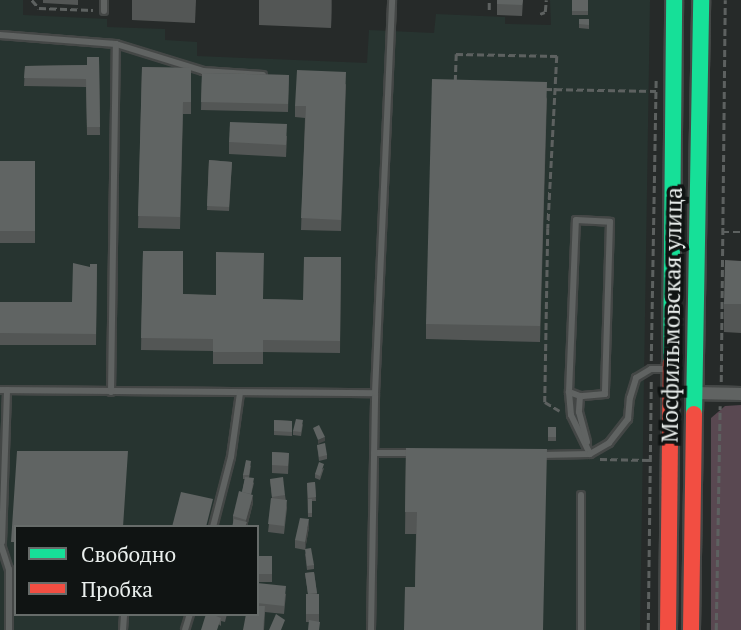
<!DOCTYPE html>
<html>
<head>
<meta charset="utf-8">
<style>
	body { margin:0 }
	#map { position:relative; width:741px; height:630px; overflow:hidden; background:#262a29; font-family:"PT Serif",serif }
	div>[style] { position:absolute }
	.built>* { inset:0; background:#273430 }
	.green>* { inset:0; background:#594851 }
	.path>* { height:2.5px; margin-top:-1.25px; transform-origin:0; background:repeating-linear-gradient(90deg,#5d6160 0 7px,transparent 0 10.5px) }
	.roads { filter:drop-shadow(2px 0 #444746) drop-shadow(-2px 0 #444746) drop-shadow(0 2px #444746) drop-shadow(0 -2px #444746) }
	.lane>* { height:6px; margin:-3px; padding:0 3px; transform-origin:3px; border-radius:3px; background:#606362 }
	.street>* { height:12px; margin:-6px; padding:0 6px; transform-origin:6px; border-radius:6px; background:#606362 }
	.fast>* { height:16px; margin:-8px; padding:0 8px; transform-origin:8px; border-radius:8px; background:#16e098 }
	.jam>* { height:16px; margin:-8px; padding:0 8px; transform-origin:8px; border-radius:8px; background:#f24e42 }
	.wall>* { inset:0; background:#535655 }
	.shaded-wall>* { inset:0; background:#434645 }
	.building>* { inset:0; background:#606463 }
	span { translate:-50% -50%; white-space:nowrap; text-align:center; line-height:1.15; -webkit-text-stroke:7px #101413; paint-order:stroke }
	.street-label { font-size:23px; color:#eaefed }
	.legend { position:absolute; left:14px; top:525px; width:245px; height:91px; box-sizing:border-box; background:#101413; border:2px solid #676c6a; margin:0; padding:9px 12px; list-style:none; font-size:21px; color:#eaefed }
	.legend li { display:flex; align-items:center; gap:14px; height:35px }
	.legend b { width:35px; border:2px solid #676c6a }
</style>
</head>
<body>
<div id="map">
	<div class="built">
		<i style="clip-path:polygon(evenodd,0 0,23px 0,23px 15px,107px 19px,107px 27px,165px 29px,165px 40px,197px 42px,197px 56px,367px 63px,369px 30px,434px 33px,436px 14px,505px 17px,505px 24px,551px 25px,550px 0,650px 0,640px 630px,0 630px,0 0,16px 527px,257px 527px,257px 614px,16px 614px,16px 527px)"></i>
	</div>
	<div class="green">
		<i style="clip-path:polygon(741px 405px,741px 630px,711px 630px,711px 418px,725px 406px)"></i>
	</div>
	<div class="path">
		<i style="left:32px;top:0;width:11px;rotate:49deg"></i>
		<i style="left:39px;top:8px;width:54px;rotate:2.1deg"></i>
		<i style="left:489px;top:10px;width:10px;rotate:-90deg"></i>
		<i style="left:540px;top:14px;width:5px;rotate:-22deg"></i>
		<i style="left:545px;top:12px;width:12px;rotate:-85deg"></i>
		<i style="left:455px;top:82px;width:28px;rotate:-88deg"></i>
		<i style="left:456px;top:54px;width:101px;rotate:1.1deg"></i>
		<i style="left:557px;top:56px;width:172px;rotate:93deg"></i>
		<i style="left:548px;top:228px;width:174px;rotate:91deg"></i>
		<i style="left:545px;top:402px;width:17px;rotate:31deg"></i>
		<i style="left:545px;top:89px;width:111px;rotate:1deg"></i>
		<i style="left:722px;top:232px;width:19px"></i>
		<i style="left:651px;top:361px;width:281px;rotate:-89deg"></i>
		<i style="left:721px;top:382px;width:382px;rotate:-89.4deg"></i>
		<i style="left:600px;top:459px;width:49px;rotate:1.2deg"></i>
		<i style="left:648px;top:630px;width:249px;rotate:-89.3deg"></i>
		<i style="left:716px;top:630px;width:224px;rotate:-89deg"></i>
	</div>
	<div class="roads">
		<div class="lane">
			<i style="left:104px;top:11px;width:11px;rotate:-90deg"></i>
			<i style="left:0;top:35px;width:116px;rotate:4.4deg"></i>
			<i style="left:116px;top:44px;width:91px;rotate:17.2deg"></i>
			<i style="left:203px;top:71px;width:60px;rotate:3.8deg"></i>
			<i style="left:576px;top:220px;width:34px;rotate:3deg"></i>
			<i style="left:610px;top:222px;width:172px;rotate:91.7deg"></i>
			<i style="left:605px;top:394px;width:25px;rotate:175deg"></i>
			<i style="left:580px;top:396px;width:12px;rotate:-160deg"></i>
			<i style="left:569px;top:392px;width:172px;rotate:-87.7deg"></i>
			<i style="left:0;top:390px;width:375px;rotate:0.5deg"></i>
			<i style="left:111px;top:392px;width:348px;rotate:-89.2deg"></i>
			<i style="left:569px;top:392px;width:23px;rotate:85deg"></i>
			<i style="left:571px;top:415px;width:43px;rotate:64deg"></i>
			<i style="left:580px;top:396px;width:16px;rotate:94deg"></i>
			<i style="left:579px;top:412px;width:31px;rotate:75deg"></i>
			<i style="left:374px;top:453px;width:37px"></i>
			<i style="left:541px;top:455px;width:49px;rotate:-1.2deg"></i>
			<i style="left:590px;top:454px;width:22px;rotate:-30deg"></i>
			<i style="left:609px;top:443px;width:31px;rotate:-52deg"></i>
			<i style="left:628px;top:419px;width:21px;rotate:-85deg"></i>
			<i style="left:630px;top:398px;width:21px;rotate:-73deg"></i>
			<i style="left:636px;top:378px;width:17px;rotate:-31deg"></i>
			<i style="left:651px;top:369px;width:16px"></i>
			<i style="left:213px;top:527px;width:72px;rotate:-75.6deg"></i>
			<i style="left:231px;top:457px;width:65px;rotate:-82deg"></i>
			<i style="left:0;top:542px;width:28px;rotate:72deg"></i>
			<i style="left:9px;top:569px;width:61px;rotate:90deg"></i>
			<i style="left:2px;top:542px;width:152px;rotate:-88.1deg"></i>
			<i style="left:123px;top:630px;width:16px;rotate:-86deg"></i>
			<i style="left:185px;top:630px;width:17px;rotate:-73deg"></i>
			<i style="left:371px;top:630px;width:237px;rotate:-89deg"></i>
			<i style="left:375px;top:393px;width:393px;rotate:-87.5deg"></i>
			<i style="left:581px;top:630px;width:135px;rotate:-90deg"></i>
		</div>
		<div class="street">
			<i style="left:694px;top:393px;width:47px;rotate:1.2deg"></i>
		</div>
		<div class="fast">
			<i style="left:671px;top:363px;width:363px;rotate:-89.5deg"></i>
			<i style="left:694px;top:414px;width:414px;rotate:-89deg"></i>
		</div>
		<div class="jam">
			<i style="left:668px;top:630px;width:267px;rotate:-89.4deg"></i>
			<i style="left:691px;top:630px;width:216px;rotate:-89.2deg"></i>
		</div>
	</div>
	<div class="wall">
		<i style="clip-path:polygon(43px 0,78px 0,78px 5px,43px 3px)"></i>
		<i style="clip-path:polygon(132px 0,196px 0,195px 23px,132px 20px)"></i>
		<i style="clip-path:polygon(259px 0,332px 0,331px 28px,259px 25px)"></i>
		<i style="clip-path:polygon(497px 0,523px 0,522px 16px,497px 15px)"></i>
		<i style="clip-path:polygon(572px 0,588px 0,588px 15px,572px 15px)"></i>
		<i style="clip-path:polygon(579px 19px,589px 19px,589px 29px,579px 28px)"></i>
		<i style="clip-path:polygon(99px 57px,100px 135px,87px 135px,86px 87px,24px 86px,25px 66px,87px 65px)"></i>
		<i style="clip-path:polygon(142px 67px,191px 68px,191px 114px,183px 114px,180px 229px,138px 228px)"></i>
		<i style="clip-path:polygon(202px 73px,289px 75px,288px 112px,201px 110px)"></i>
		<i style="clip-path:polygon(346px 84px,341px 231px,301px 230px,305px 118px,295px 117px,295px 106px)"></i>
		<i style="clip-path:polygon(547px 97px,540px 342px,426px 339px,426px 324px)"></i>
		<i style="clip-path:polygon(287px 136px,286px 157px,229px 154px,229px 142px)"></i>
		<i style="clip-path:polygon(209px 160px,232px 162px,229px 211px,207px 210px)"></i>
		<i style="clip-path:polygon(0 161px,35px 161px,35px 243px,0 243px)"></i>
		<i style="clip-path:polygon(143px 251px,183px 294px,264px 299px,303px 300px,341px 257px,340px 353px,263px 352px,263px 364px,213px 364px,213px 351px,141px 350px)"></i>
		<i style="clip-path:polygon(741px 261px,741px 333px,724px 332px,724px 304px)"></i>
		<i style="clip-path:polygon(97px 264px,96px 345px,0 345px,0 302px,72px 302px,90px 267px)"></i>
		<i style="clip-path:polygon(274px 420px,292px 421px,292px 436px,274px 435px)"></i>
		<i style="clip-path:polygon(303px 424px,301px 436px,293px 435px,293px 431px)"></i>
		<i style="clip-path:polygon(548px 427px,556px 427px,556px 441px,548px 441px)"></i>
		<i style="clip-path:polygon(317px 445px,327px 455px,327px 459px,319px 461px)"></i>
		<i style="clip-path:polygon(406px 448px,543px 630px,415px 587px,416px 534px,405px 534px)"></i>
		<i style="clip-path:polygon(272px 452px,289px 453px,288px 474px,272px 473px)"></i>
		<i style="clip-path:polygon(251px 465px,249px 478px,254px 483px,251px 495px,253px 503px,247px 527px,233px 524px,233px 516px,242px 492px,245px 479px,243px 479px,243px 475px)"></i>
		<i style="clip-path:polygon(324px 468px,320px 480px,315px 478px,315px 474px)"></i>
		<i style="clip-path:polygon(270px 479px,285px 495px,287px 508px,284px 534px,268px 532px,272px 498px)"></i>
		<i style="clip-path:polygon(315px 482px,316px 501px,312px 501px,312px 517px,308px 517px,307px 483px)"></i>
		<i style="clip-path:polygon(309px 527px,305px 550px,295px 548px,295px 540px)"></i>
		<i style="clip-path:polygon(305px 553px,314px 565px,314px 569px,307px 570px)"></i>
		<i style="clip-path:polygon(257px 556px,272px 556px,272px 582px,257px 582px)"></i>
		<i style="clip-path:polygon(314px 572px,317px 594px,319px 594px,319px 622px,306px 622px,306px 594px,308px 594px,305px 573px)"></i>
		<i style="clip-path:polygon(257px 583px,286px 594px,284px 614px,265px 612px,264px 630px,243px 630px,257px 614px)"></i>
		<i style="clip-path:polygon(206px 614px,227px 614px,225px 622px,221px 621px,221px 626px)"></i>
	</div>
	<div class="shaded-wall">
		<i style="clip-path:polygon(331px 0,332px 0,331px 28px)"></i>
		<i style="clip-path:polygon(325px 437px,325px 441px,318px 444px,318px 440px)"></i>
		<i style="clip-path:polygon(253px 495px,253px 503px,247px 527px,245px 527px,246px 520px)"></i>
		<i style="clip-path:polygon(309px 519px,309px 527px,305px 550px,305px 542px)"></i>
	</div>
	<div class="building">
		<i style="clip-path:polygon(497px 0,523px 0,522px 5px,497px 4px)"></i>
		<i style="clip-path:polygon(572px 0,588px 0,588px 11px,572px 11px)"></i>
		<i style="clip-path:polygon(579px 19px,589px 19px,589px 25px,579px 24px)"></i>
		<i style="clip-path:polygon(87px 57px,99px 57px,100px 127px,87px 127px,86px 79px,24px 78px,25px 66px,87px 65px)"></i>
		<i style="clip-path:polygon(142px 67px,191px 68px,191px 102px,183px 102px,180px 217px,138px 216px)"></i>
		<i style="clip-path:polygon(297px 70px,346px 72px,341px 220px,301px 218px,306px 106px,295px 106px)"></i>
		<i style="clip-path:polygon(202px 73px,289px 75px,288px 104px,201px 102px)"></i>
		<i style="clip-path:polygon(432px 79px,547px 82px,540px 326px,426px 324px)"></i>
		<i style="clip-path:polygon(230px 122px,287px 124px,286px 145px,229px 142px)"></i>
		<i style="clip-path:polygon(209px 160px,232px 162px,229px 207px,207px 206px)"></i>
		<i style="clip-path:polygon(0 161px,35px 161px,35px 231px,0 231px)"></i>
		<i style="clip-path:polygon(143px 251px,183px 251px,183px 294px,216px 295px,216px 252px,264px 253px,263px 299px,303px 300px,304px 257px,341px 257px,340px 341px,263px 340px,263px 352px,213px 352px,213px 339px,141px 338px)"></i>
		<i style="clip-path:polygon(725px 260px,741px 261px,741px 304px,724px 304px)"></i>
		<i style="clip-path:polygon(73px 263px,90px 267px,90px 264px,97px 264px,96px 334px,0 333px,0 302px,72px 302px)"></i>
		<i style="clip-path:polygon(296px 419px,303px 420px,301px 432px,293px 431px)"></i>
		<i style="clip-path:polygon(274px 420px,292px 421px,292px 432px,274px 431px)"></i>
		<i style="clip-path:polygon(319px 425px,325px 437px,318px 440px,313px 428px)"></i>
		<i style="clip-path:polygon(548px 427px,556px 427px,556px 437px,548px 437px)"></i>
		<i style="clip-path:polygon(325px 443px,327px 455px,319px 457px,317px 445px)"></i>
		<i style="clip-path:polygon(406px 448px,547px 449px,543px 630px,404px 630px,405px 587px,415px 587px,417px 512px,405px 512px)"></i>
		<i style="clip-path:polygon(17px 451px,128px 451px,123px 527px,16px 527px,16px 542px,11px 542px)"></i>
		<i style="clip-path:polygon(272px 452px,289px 453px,288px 466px,272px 465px)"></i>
		<i style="clip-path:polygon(246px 460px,251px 461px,249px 475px,243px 475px)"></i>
		<i style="clip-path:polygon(319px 462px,324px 464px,320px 476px,315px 474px)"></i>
		<i style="clip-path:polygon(245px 477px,254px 478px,251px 494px,242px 492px)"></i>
		<i style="clip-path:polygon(283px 477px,285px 495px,272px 497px,270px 479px)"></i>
		<i style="clip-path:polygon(315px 482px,316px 497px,308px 498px,307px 483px)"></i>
		<i style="clip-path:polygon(239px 491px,253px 495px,246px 520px,233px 516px)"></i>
		<i style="clip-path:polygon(181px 492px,213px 499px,206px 527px,172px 527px)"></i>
		<i style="clip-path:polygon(271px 498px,287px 500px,284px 526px,268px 524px)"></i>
		<i style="clip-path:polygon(308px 499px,312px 499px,312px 513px,308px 513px)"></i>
		<i style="clip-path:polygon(300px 518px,309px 519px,305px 542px,295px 540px)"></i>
		<i style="clip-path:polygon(234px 519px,247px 522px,245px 527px,232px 527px)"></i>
		<i style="clip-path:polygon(311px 548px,314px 565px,307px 566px,305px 549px)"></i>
		<i style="clip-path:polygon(257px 556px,272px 556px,272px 574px,257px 574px)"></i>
		<i style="clip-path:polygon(314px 572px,317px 593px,308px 594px,305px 573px)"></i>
		<i style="clip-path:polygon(257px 583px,286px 586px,284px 606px,257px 603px)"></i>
		<i style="clip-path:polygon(306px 594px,319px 594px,319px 614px,306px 614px)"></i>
		<i style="clip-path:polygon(257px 606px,265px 606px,263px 630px,243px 630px,246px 614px,257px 614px)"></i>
		<i style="clip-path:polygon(206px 614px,211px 614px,221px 618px,217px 630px,201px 630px)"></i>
		<i style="clip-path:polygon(276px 614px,285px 620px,281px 630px,269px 630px)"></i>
		<i style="clip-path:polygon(309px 620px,320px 622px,319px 630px,308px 630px)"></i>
	</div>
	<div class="street-label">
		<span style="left:672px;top:315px;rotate:-89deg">Мосфильмовская улица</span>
	</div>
	<ul class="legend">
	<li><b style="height:9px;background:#16e098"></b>Свободно</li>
	<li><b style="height:9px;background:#f24e42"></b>Пробка</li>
	</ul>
</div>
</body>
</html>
